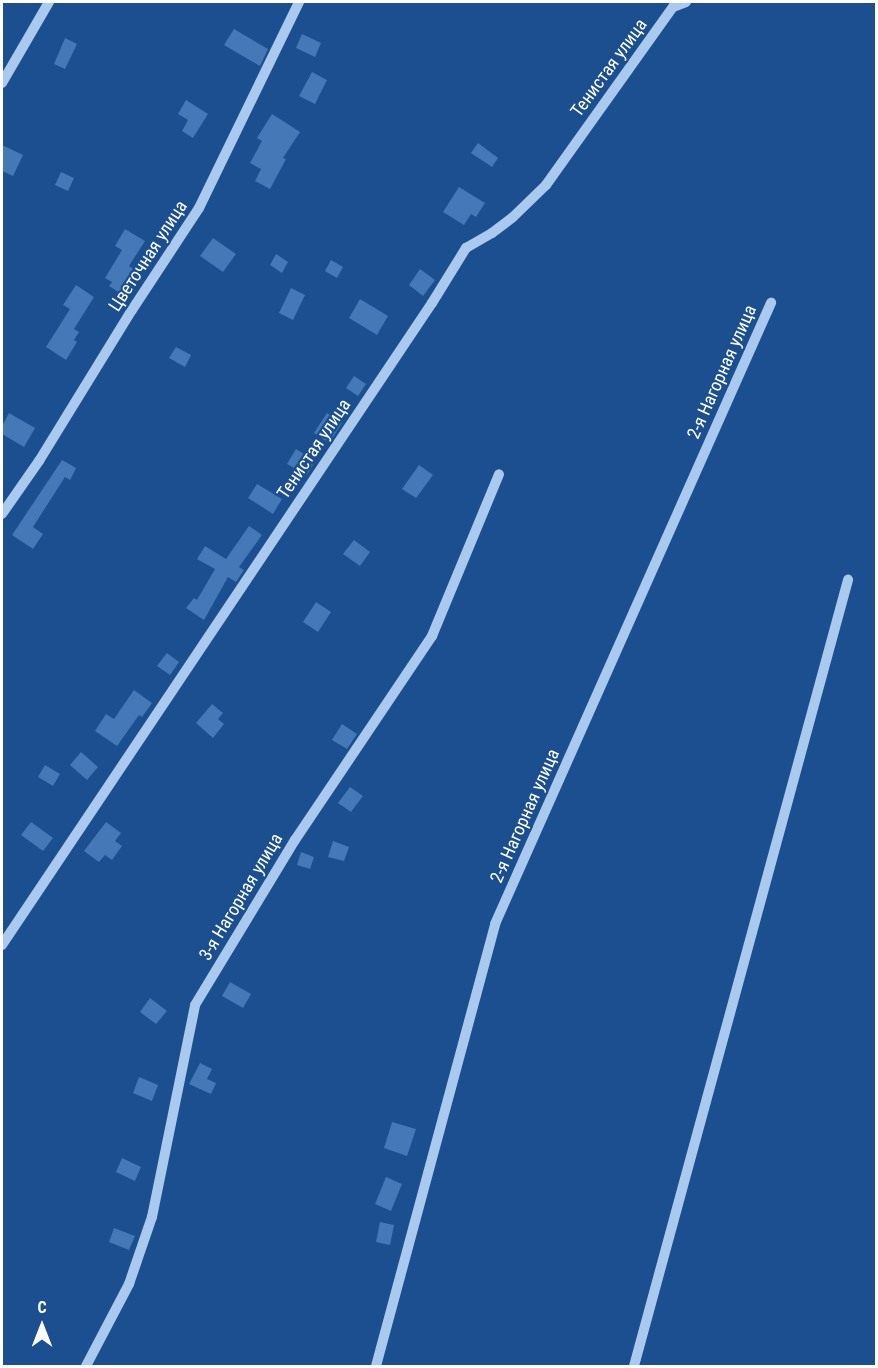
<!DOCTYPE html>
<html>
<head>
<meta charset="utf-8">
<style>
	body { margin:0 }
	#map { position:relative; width:878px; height:1368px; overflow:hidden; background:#1b4f8f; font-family:"Roboto Condensed",sans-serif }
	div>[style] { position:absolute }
	.building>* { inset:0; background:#4478b7 }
	.minor>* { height:10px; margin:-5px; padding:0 5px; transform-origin:5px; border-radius:5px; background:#a9c9ee }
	span { translate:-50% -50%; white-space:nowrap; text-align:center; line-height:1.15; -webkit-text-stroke:4.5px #1b4f8f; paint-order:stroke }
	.street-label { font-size:18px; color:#fff }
	.frame { position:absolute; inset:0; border:3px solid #fff; pointer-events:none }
	.north { position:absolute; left:12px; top:1296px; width:60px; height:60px; -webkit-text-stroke:4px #1b4f8f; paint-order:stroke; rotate:0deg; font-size:16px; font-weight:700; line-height:24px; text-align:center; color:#fff }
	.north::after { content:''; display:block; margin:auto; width:21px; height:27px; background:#fff; clip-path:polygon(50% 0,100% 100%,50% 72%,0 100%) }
</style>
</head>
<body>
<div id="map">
	<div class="building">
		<i style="clip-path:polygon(234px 29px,268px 49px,260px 66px,224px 45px)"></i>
		<i style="clip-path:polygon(302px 34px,321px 43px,315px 57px,296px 48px)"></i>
		<i style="clip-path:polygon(65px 38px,77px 44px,65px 69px,54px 64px)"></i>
		<i style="clip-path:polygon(312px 72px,327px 80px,315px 104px,299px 96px)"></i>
		<i style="clip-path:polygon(186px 100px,208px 114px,193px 138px,182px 131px,188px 120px,178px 114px)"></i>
		<i style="clip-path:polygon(272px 114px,300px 132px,283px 158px,286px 159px,270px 189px,255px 181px,261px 169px,250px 163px,262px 141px,257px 138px)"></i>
		<i style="clip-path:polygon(478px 143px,498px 158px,492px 167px,471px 153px)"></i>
		<i style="clip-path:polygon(2px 145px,23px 155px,13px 176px,2px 171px)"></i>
		<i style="clip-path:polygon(61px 172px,74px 178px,68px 191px,55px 185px)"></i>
		<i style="clip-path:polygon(459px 187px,485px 203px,476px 217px,471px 214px,464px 225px,443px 212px)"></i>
		<i style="clip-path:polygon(125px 229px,145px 241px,129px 266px,137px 271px,123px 295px,109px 286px,112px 282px,105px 278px,122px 250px,115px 246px)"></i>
		<i style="clip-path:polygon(213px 238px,236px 254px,223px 272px,200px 256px)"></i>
		<i style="clip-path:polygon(276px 254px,288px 262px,282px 273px,270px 265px)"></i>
		<i style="clip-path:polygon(331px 260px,343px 267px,337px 278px,325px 271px)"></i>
		<i style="clip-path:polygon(420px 269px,435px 280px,423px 296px,409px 285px)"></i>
		<i style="clip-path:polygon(76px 285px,94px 297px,74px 329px,79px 332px,74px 340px,77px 342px,66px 360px,46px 347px,70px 309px,63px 305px)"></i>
		<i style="clip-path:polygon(291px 288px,305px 295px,293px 320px,279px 313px)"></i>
		<i style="clip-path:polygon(360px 299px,388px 316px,377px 335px,349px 318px)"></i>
		<i style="clip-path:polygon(176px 347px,191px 355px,185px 367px,169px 358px)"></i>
		<i style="clip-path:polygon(354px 376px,366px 384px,358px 396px,346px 388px)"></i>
		<i style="clip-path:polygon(9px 413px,35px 428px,24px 447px,2px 434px,2px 426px)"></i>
		<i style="clip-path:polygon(327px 413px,342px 423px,329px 443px,314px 433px)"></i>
		<i style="clip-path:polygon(296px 449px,315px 461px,307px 475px,287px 464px)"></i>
		<i style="clip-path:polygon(62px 460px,76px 468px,70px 480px,65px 477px,33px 527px,43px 534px,33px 549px,12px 535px)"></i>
		<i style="clip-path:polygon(419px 465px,433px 475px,416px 498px,402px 489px)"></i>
		<i style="clip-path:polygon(257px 484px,282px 499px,273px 514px,248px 498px)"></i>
		<i style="clip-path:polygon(249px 526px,262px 535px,239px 567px,244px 570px,236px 582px,228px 577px,204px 620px,186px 608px,194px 598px,197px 600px,215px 569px,197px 559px,205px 546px,226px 559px)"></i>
		<i style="clip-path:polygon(354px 540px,370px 552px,360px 566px,343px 554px)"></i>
		<i style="clip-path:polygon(316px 602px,331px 612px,318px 632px,303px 622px)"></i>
		<i style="clip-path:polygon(167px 653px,179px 662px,170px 675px,157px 666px)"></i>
		<i style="clip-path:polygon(134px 690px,152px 703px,142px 717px,139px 715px,117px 746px,95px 731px,106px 714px,114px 719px)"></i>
		<i style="clip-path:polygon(212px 704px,223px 713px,218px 719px,224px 724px,213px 738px,196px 723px)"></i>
		<i style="clip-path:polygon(342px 724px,357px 734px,347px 749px,332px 740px)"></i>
		<i style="clip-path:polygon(81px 752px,98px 767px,87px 780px,70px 765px)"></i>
		<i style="clip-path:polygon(45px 765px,60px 774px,53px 786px,38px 777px)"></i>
		<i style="clip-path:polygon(350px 787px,363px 796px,351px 812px,338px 803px)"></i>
		<i style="clip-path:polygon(31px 822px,53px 838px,43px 851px,21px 835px)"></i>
		<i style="clip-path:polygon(106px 822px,121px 833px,115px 841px,122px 846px,112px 860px,105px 855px,99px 862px,84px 851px)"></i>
		<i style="clip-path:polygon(333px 841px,349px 847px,344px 861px,328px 857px)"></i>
		<i style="clip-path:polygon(301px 852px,314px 857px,310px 869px,297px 865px)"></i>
		<i style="clip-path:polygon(230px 982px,251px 994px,243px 1008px,222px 996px)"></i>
		<i style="clip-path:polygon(150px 998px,167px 1011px,156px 1024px,140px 1012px)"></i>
		<i style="clip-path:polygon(200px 1063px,212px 1069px,207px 1079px,216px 1083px,211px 1094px,189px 1084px)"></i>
		<i style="clip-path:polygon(139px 1077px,158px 1085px,152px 1101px,133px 1093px)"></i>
		<i style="clip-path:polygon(392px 1122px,416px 1129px,407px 1156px,384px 1148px)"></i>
		<i style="clip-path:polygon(122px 1158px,141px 1167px,135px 1181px,116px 1172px)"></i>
		<i style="clip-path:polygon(386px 1177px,402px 1184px,391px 1211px,375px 1204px)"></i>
		<i style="clip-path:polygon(380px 1222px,394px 1225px,390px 1245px,376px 1242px)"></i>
		<i style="clip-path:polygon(114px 1228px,135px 1236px,129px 1250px,109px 1242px)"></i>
	</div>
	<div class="minor">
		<i style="left:2px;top:83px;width:94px;rotate:-59.9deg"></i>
		<i style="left:2px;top:514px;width:65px;rotate:-55.1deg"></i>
		<i style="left:39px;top:461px;width:177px;rotate:-58.4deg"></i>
		<i style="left:132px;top:310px;width:122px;rotate:-56.7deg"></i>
		<i style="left:199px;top:208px;width:229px;rotate:-64.1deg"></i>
		<i style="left:2px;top:945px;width:773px;rotate:-56.19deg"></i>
		<i style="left:432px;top:303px;width:65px;rotate:-58.3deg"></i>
		<i style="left:466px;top:248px;width:30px;rotate:-30deg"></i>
		<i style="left:492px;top:233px;width:26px;rotate:-37deg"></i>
		<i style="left:513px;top:217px;width:46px;rotate:-44.1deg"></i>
		<i style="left:546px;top:185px;width:219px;rotate:-54.5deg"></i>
		<i style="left:673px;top:7px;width:14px;rotate:-21deg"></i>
		<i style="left:86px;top:1366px;width:93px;rotate:-62.3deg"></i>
		<i style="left:129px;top:1284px;width:71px;rotate:-71.1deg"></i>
		<i style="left:152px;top:1217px;width:216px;rotate:-78.5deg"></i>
		<i style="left:195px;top:1005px;width:193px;rotate:-58.8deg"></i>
		<i style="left:295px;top:840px;width:246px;rotate:-56.1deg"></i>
		<i style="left:432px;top:636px;width:175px;rotate:-67.5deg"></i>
		<i style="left:376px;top:1366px;width:458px;rotate:-74.9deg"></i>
		<i style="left:495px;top:924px;width:680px;rotate:-66.04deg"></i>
		<i style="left:634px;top:1366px;width:815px;rotate:-74.77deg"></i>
	</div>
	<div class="street-label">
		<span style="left:609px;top:68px;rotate:-54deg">Тенистая улица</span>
		<span style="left:148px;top:256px;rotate:-57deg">Цветочная улица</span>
		<span style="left:722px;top:372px;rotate:-66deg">2-я Нагорная улица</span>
		<span style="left:314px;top:449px;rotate:-56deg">Тенистая улица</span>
		<span style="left:525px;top:816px;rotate:-66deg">2-я Нагорная улица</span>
		<span style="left:241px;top:897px;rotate:-59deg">3-я Нагорная улица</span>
	</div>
	<div class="frame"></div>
	<div class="north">С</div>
</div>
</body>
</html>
